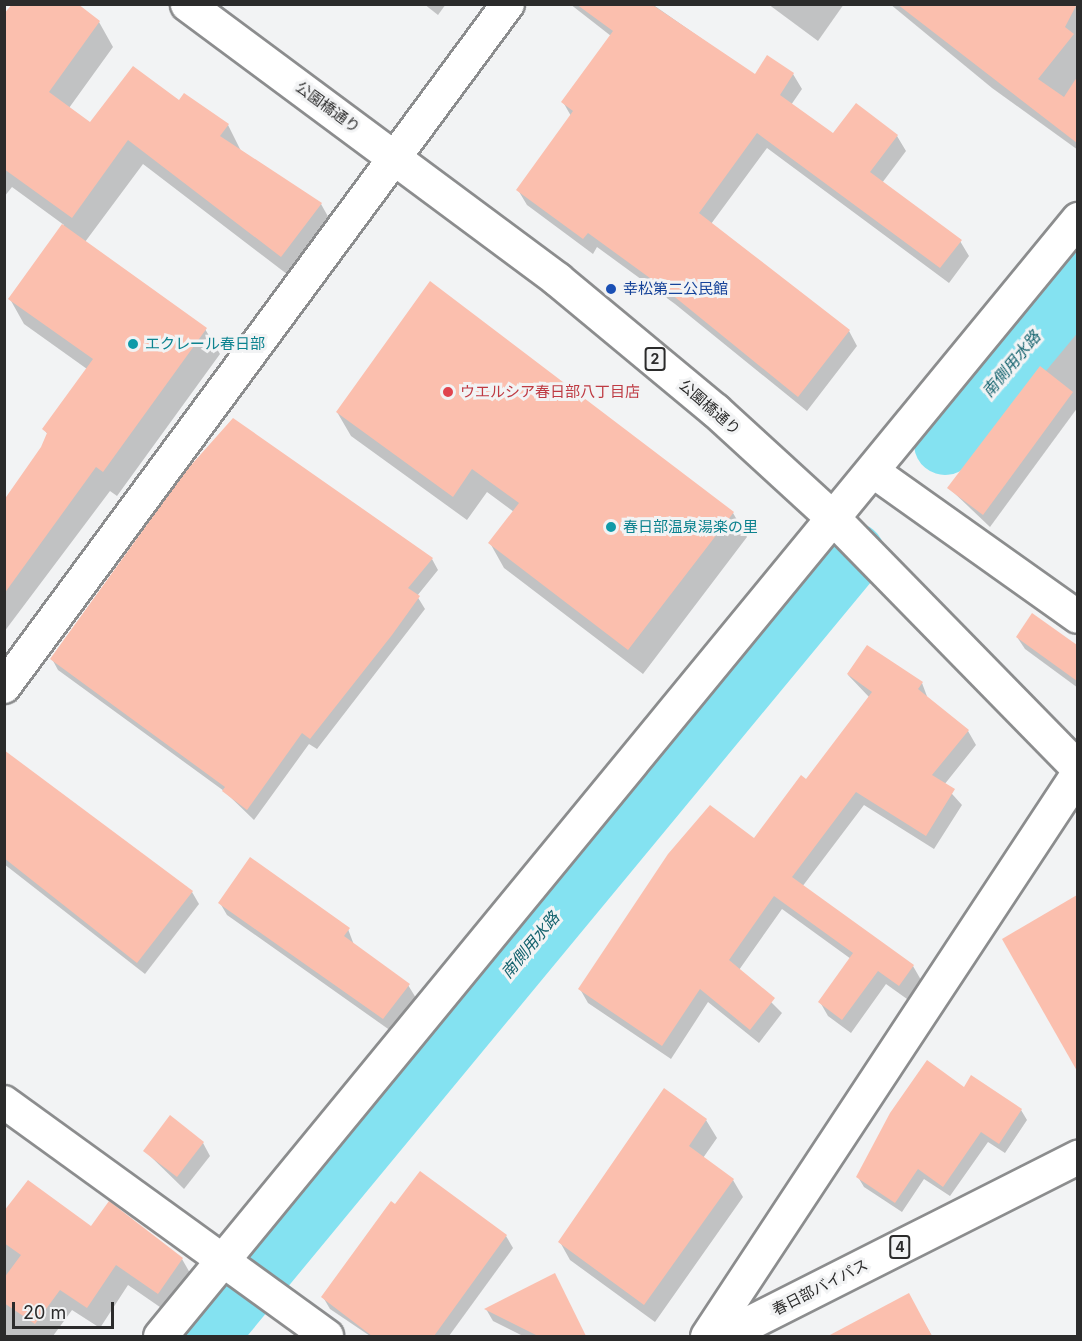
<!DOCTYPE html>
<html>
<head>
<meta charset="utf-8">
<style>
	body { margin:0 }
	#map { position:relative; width:1082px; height:1341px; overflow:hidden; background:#f2f3f4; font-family:Inter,"Noto Sans JP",sans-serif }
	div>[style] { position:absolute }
	.shadow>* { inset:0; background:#0003 }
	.river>* { height:62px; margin:-31px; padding:0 31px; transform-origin:31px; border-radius:31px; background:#84e2f1 }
	.building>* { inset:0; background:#fbbfae }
	.roads { filter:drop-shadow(2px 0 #8c8d8e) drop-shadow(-2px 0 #8c8d8e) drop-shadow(0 2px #8c8d8e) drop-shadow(0 -2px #8c8d8e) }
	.minor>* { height:32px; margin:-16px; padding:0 16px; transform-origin:16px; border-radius:16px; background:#fff }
	.tertiary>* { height:33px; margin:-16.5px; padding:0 16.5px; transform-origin:16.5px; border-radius:16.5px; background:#fff }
	.primary>* { height:33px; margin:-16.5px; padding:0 16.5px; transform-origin:16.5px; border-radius:16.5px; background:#fff }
	.trunk>* { height:33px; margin:-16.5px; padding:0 16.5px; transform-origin:16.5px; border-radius:16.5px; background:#fff }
	.dots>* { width:16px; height:16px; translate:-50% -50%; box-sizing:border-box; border:3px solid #f2f3f4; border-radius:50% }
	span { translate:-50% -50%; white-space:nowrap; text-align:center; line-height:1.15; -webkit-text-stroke:6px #f2f3f4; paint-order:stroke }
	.shield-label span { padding:2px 4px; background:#f2f3f4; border:2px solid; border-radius:4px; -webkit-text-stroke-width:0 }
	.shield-label { font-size:14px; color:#2b2b2b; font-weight:700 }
	.street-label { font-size:15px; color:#2b2b2b }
	.transit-label { font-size:15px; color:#164399 }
	.left { translate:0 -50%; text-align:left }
	.culture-label { font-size:15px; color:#0d838f }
	.health-label { font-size:15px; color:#be3a42 }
	.water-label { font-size:16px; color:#13626d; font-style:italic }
	.frame { position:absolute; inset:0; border:6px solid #2b2b2b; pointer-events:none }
	.scale { position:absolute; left:12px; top:1302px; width:102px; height:27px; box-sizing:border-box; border:3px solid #2b2b2b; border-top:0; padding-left:8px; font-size:18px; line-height:21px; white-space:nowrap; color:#2b2b2b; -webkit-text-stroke:4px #f2f3f4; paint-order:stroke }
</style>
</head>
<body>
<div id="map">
	<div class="shadow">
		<i style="clip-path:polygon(75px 4px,99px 22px,113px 47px,69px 108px,91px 124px,179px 102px,228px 125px,241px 151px,321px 204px,335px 229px,296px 281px,143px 164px,85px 242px,205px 329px,220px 354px,117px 496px,110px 491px,4px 632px,4px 503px,42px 447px,48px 435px,44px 429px,87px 369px,24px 324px,10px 299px,64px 225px,12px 187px,4px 197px,4px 17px)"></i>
		<i style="clip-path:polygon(424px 4px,446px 4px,438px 15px)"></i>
		<i style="clip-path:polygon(570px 4px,652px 4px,755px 76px,793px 74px,802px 89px,791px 105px,834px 135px,897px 136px,906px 151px,882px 183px,960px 241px,969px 256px,949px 283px,767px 148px,711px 224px,849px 331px,857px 346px,807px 411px,675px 304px,597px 247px,593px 254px,527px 205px,518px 190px,571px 116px,563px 102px,611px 36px)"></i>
		<i style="clip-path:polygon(768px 4px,844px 4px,818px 41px)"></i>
		<i style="clip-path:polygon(890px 4px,1078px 4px,1078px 150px,992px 88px)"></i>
		<i style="clip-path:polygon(1078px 326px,1078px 407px,990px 527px,949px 488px)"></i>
		<i style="clip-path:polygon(337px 412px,733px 513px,747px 537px,643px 674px,504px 568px,490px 543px,514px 512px,487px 492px,467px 520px,351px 436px)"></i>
		<i style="clip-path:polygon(432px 559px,438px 570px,417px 596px,425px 609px,317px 749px,309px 744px,254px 820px,224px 791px,58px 670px,52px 659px)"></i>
		<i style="clip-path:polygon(1032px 615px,1078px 647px,1078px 688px,1025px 649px,1017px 637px)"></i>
		<i style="clip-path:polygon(848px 675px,922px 683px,928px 699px,968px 731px,976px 745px,944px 785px,962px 805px,934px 849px,864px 805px,802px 887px,913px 966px,921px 980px,907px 999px,886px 984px,851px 1033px,828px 1016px,820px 1002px,851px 959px,782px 909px,739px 970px,782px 1013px,759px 1043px,708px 1002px,671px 1059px,588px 1003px,580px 989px,754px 840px,806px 781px,869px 697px)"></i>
		<i style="clip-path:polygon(4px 751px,192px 892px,199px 904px,145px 974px,4px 864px)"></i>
		<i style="clip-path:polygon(1078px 897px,1078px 1068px,1004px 939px)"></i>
		<i style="clip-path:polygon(220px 903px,348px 929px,354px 945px,408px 985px,416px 998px,391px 1031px,227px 915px)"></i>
		<i style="clip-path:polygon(1021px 1110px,1027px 1120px,1005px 1153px,988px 1142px,950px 1196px,924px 1179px,902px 1212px,864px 1187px,858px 1177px)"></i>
		<i style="clip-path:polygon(706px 1120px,717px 1138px,703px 1158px,733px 1180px,743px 1197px,655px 1322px,570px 1260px,560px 1242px)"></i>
		<i style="clip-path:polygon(203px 1143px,210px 1156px,184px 1189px,145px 1151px)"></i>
		<i style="clip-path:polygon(396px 1206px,506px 1236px,513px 1248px,449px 1336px,370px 1336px,330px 1309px,323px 1297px)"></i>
		<i style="clip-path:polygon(4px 1214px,91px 1228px,182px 1259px,194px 1280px,170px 1314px,128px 1285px,100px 1328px,72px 1310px,53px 1336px,4px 1336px)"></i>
		<i style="clip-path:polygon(561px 1287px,585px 1336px,523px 1336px,493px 1321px,486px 1309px)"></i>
		<i style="clip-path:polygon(918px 1312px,932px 1336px,836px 1334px)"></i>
	</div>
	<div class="river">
		<i style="left:945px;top:444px;width:208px;rotate:-50.3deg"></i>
		<i style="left:207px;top:1336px;width:1015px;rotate:-50.4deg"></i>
	</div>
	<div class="building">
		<i style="clip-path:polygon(12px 4px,78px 4px,100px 21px,49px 92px,90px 122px,133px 66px,179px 100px,184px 93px,229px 124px,220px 136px,322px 203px,281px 257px,128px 140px,72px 218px,4px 169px,4px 14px)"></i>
		<i style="clip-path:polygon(576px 4px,651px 4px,755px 74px,767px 55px,794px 73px,780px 95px,833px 133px,856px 103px,898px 135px,870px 172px,962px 240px,940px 268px,757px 133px,699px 213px,850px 330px,798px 397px,665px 289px,588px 233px,583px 239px,516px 190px,573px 111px,561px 102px,613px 31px)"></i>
		<i style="clip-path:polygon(897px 4px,1077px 4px,1065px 27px,1074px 34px,1038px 79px,1064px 97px,1077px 77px,1077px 143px)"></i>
		<i style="clip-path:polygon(62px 224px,207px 328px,103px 472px,96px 467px,4px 594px,4px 500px,41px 447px,47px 433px,42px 429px,93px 359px,8px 299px)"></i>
		<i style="clip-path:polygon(430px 281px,734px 512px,628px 650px,488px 543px,519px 503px,472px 469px,453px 497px,336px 412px)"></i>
		<i style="clip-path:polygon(1040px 366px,1073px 392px,983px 515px,947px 488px)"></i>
		<i style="clip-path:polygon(233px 418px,433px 558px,408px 588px,420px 596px,392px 635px,310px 739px,302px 733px,247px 810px,222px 791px,225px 787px,50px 659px,185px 472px)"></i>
		<i style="clip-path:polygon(1032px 613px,1077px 645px,1077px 681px,1016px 637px)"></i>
		<i style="clip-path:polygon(867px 645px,923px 682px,918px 689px,969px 730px,932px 775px,955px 789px,926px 836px,856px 792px,792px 877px,914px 965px,899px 986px,878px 971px,842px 1020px,818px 1002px,853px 953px,774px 896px,729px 960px,775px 998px,750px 1030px,700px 989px,662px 1046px,578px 989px,668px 854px,710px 805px,754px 838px,801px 775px,806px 779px,872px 692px,847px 674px)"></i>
		<i style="clip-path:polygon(4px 750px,193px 891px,137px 963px,4px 858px)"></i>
		<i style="clip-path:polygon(250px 857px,350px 928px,344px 936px,410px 984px,383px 1019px,218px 903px)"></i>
		<i style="clip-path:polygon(1077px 895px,1077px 1071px,1002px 939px)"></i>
		<i style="clip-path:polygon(927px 1060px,964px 1087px,971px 1075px,1022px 1109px,999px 1144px,981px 1132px,943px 1187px,918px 1169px,895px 1203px,856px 1177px,890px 1113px)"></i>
		<i style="clip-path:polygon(664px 1088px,707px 1119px,689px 1146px,734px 1179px,644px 1305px,558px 1242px)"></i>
		<i style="clip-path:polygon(170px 1115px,204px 1142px,177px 1177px,143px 1151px)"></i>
		<i style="clip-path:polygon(420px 1171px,507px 1235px,434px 1336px,372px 1336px,321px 1297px,391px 1201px,395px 1204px)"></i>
		<i style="clip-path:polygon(28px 1180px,91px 1226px,109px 1201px,183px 1258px,158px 1294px,116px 1265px,87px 1308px,60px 1290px,35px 1324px,4px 1303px,4px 1278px,21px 1255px,4px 1243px,4px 1211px)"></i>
		<i style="clip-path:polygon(555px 1273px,586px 1336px,538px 1336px,484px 1309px)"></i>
		<i style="clip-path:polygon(909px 1293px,932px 1336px,828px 1336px)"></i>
	</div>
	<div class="roads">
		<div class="minor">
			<i style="left:874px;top:472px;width:250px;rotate:35.4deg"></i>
			<i style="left:4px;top:687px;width:849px;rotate:-53.58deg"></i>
			<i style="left:4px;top:1102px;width:399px;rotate:35.9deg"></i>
		</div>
		<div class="tertiary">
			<i style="left:160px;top:1336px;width:1446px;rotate:-50.59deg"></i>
			<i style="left:707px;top:1336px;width:674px;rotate:-56.62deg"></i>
		</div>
		<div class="primary">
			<i style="left:187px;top:4px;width:461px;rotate:36.6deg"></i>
			<i style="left:557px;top:279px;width:205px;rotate:39.7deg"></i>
			<i style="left:715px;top:410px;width:163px;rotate:42.5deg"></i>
			<i style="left:835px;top:520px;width:347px;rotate:45.6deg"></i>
		</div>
		<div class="trunk">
			<i style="left:723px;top:1336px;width:398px;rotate:-26.8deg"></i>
		</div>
	</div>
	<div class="dots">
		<i style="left:611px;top:289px;background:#1a4fb4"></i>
		<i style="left:133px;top:344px;background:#0f9aa8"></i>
		<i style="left:448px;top:392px;background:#e0444e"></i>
		<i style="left:611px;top:527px;background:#0f9aa8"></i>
	</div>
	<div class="shield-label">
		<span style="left:655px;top:359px">2</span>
		<span style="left:900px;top:1247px">4</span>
	</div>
	<div class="street-label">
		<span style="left:328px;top:107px;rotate:36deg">公園橋通り</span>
		<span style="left:710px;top:407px;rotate:41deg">公園橋通り</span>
		<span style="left:820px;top:1287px;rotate:-27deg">春日部バイパス</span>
	</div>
	<div class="transit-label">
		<span class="left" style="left:623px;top:289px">幸松第二公民館</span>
	</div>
	<div class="culture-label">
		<span class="left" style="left:145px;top:344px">エクレール春日部</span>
		<span class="left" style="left:623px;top:527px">春日部温泉湯楽の里</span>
	</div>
	<div class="health-label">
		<span class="left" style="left:460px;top:392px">ウエルシア春日部八丁目店</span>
	</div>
	<div class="water-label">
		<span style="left:1011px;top:364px;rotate:-50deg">南側用水路</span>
		<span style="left:530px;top:945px;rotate:-50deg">南側用水路</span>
	</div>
	<div class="frame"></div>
	<div class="scale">20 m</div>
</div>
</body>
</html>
